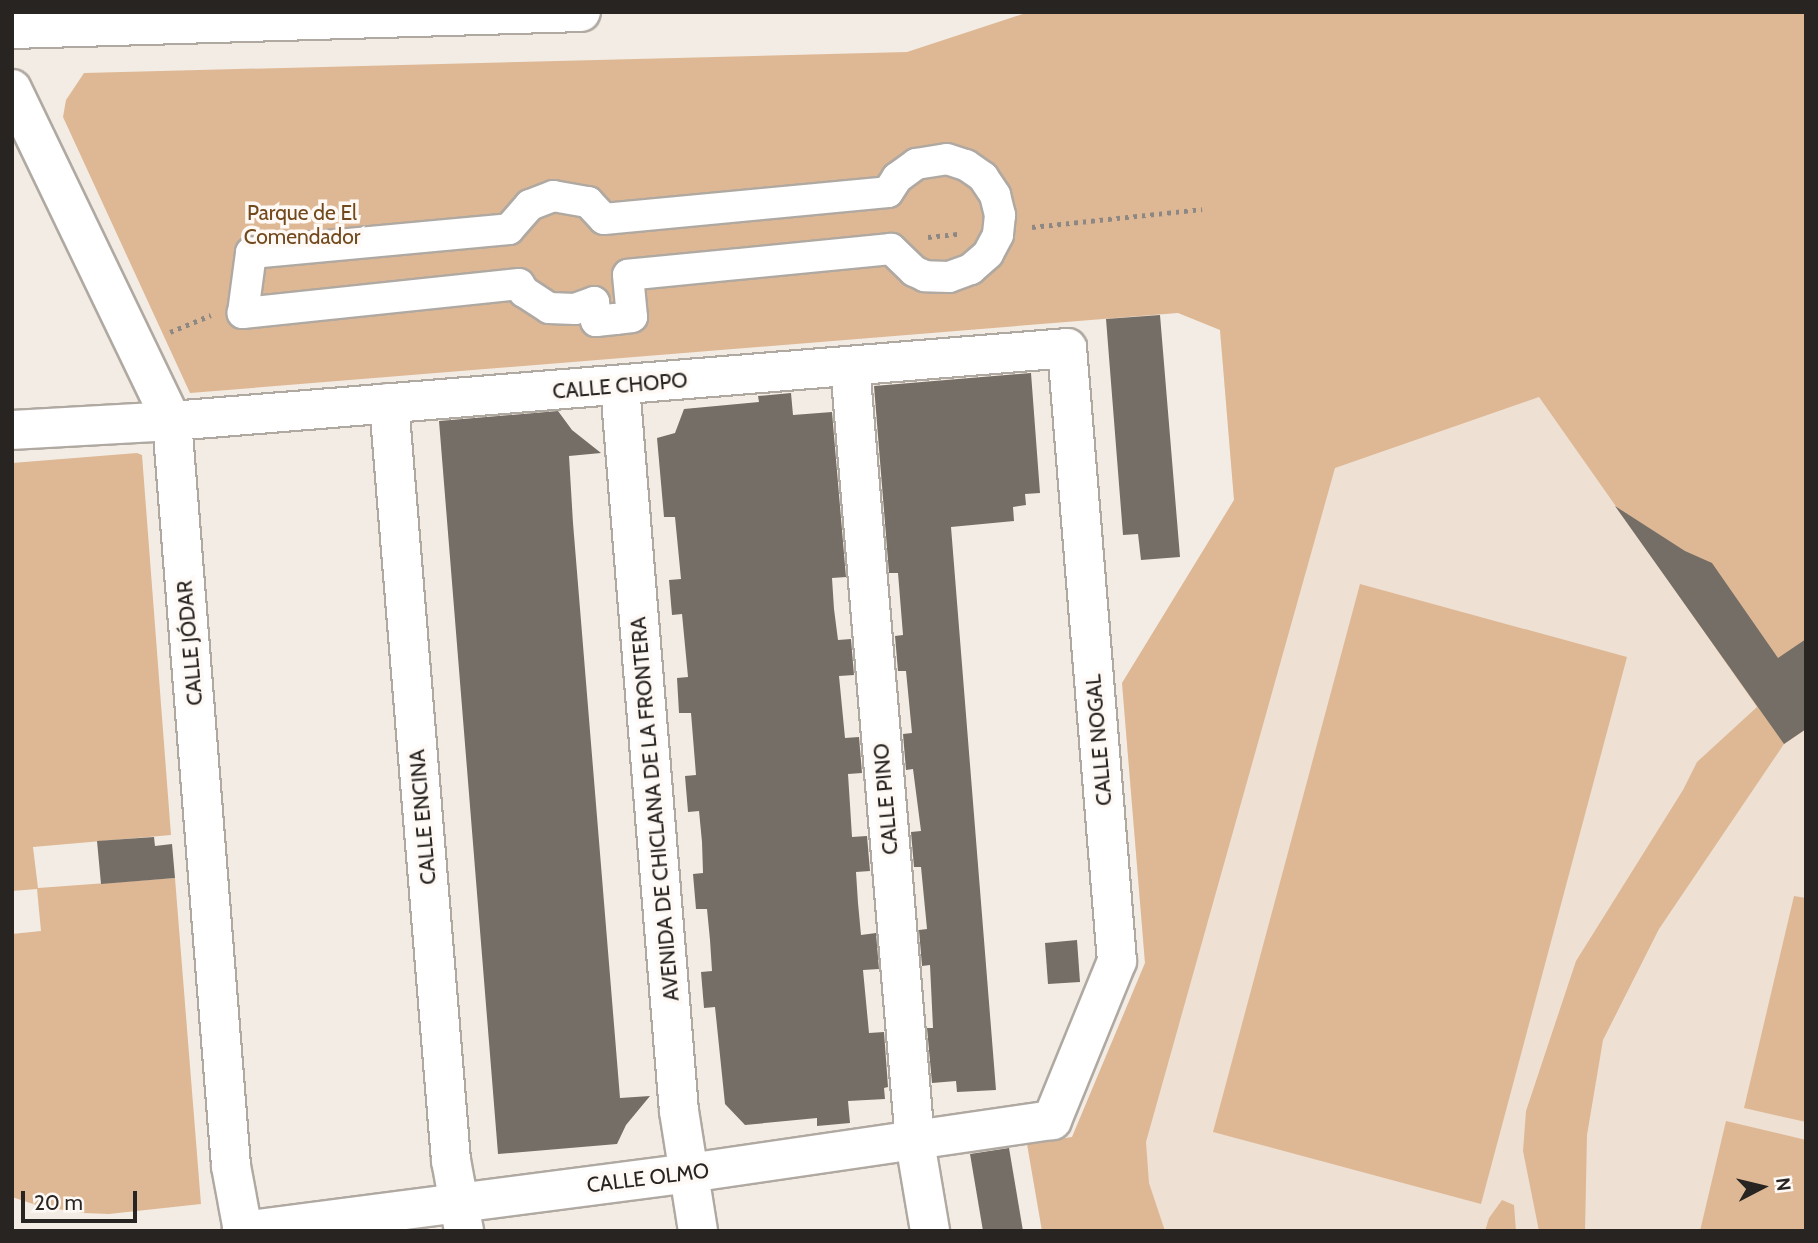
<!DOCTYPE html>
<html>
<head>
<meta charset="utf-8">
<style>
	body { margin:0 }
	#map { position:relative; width:1818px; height:1243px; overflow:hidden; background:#f3ece4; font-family:Cabin,sans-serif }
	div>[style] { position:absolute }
	.built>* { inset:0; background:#eee0d3 }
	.green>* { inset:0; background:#deb894 }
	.building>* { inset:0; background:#746e67 }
	.path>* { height:4.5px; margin-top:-2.25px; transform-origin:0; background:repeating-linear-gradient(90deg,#8d8883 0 3.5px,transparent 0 8.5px) }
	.roads { filter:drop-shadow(2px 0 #b0a9a2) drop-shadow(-2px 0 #b0a9a2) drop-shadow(0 2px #b0a9a2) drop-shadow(0 -2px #b0a9a2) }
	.pedestrian>* { height:30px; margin:-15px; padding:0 15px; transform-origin:15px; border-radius:15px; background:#fff }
	.minor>* { height:38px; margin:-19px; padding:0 19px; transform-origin:19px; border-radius:19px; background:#fff }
	.tertiary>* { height:38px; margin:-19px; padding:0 19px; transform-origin:19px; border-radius:19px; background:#fff }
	span { translate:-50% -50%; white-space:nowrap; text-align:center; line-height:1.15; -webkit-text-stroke:7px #fef9f5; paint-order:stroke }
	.park-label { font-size:21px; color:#72491d }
	.street-label { font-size:21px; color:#272422 }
	.frame { position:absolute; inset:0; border:14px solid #272422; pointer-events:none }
	.north { position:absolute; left:1727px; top:1152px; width:70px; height:70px; -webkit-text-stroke:5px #fef9f5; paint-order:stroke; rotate:83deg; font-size:19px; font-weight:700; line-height:28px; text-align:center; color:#272422 }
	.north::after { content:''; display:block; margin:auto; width:24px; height:32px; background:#272422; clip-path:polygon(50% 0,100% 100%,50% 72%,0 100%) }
	.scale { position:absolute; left:21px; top:1191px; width:116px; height:32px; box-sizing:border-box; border:4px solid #272422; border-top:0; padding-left:9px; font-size:21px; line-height:24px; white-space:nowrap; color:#272422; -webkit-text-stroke:5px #fef9f5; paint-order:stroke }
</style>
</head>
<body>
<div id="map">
	<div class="built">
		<i style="clip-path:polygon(1220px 330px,1539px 397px,1783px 744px,1806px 729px,1806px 1231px,1042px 1231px,1027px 1144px,1072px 1137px,1145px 963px,1122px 683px,1234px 500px)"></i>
	</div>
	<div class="green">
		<i style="clip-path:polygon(1029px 12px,1806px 12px,1806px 729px,1784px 744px,1659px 929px,1603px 1040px,1587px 1135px,1585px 1231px,1539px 1231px,1523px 1151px,1526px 1111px,1576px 961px,1683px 790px,1697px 762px,1757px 707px,1539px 397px,1335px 468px,1146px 1142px,1149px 1183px,1165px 1231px,1042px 1231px,1027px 1144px,1072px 1137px,1145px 963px,1122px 683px,1234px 500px,1220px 330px,1178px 313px,190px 393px,63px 117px,66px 100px,84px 73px,907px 52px)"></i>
		<i style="clip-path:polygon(137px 453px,142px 455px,171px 835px,33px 847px,38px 888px,175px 878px,201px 1204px,109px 1214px,83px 1213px,39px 1206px,12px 1197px,12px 934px,41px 931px,37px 889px,12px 891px,12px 463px)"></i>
		<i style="clip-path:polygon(1360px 584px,1627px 657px,1481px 1204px,1213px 1132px)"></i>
		<i style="clip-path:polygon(1794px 896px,1806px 898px,1806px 1122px,1744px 1108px)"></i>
		<i style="clip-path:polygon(1726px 1121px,1806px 1140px,1806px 1231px,1700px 1231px)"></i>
		<i style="clip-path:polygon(1502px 1200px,1514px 1205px,1516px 1231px,1485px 1231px,1489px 1218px)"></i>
	</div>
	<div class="building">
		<i style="clip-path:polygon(1160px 315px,1180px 557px,1141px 560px,1138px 534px,1123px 535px,1106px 319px)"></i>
		<i style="clip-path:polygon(1031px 373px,1040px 493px,1025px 494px,1026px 505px,1013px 507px,1014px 521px,951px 527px,996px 1090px,957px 1092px,956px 1081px,932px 1083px,927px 1028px,933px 1028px,930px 965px,922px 966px,919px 930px,927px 929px,921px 867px,914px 867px,911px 832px,921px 831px,913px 769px,906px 770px,903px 734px,912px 733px,906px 671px,898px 671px,895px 636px,903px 635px,898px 573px,889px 573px,874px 386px)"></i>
		<i style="clip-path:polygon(791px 393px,793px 415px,832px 412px,846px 577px,832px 578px,834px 609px,838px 640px,851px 639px,854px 675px,839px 676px,845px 738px,859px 737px,862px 773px,848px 774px,850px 805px,852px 837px,867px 836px,870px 871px,856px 872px,858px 903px,861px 935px,876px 933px,879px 969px,863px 970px,869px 1033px,884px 1032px,888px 1087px,884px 1088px,885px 1099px,848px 1101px,850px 1123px,817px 1126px,817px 1118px,745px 1125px,725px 1104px,715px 1007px,704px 1008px,701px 972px,712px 971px,710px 940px,707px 909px,696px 909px,693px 874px,703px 873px,702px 842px,699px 811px,688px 812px,685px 776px,696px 775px,691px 713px,679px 713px,677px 678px,688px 677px,682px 614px,672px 615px,669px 580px,681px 579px,675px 517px,664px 517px,657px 438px,675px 433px,684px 409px,759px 402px,758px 396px)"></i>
		<i style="clip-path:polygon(558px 411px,572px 430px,601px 453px,569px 456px,573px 523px,620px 1098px,650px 1096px,626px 1125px,617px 1144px,498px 1154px,439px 421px)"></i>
		<i style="clip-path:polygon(1615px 506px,1685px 551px,1712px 563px,1778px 658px,1806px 639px,1806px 729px,1784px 744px)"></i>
		<i style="clip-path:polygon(154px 837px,155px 846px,172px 844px,175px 878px,101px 884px,97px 841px)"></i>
		<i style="clip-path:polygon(1077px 940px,1080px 982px,1048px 984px,1045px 943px)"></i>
		<i style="clip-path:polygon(1009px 1148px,1023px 1231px,983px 1231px,970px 1154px)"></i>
	</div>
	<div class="path">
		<i style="left:1032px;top:227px;width:171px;rotate:-6deg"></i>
		<i style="left:928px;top:237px;width:30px;rotate:-6deg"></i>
		<i style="left:170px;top:332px;width:44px;rotate:-22.5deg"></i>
	</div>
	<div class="roads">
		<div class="pedestrian">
			<i style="left:947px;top:159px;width:20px;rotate:18deg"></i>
			<i style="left:966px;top:165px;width:21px;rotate:35deg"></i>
			<i style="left:983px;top:177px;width:22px;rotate:56deg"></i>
			<i style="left:995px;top:195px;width:21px;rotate:76deg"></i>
			<i style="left:1000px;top:215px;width:20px;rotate:96deg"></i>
			<i style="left:998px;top:235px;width:21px;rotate:118deg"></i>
			<i style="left:988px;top:254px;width:23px;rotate:139deg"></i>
			<i style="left:971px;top:269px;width:23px;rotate:160deg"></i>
			<i style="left:949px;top:277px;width:24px;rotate:-178deg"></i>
			<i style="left:925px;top:276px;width:12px;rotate:-156deg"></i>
			<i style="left:914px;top:271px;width:32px;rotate:-136deg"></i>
			<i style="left:891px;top:249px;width:264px;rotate:174.4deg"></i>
			<i style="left:628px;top:275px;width:42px;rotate:84.6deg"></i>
			<i style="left:632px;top:317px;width:17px;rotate:173deg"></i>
			<i style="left:615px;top:319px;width:19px;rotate:174deg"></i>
			<i style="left:596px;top:321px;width:19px;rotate:-96deg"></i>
			<i style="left:594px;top:302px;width:20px;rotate:160deg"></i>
			<i style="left:575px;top:309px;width:26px;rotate:-178deg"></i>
			<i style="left:549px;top:308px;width:30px;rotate:-147deg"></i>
			<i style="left:524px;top:292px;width:9px;rotate:-122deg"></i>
			<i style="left:519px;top:284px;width:278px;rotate:174deg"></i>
			<i style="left:243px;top:313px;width:61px;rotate:-82.4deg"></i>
			<i style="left:251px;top:253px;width:259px;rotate:-5.3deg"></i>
			<i style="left:509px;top:229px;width:32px;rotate:-49deg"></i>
			<i style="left:530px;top:205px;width:25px;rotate:-21deg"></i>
			<i style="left:553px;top:196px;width:36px;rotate:10deg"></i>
			<i style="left:588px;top:202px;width:23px;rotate:47deg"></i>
			<i style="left:604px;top:219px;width:285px;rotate:-5.4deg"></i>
			<i style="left:888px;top:192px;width:17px;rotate:-57deg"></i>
			<i style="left:897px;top:178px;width:24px;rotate:-36deg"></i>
			<i style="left:916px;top:164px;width:31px;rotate:-9deg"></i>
		</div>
		<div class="minor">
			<i style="left:12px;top:89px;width:369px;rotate:64.3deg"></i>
			<i style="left:172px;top:421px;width:747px;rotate:85.47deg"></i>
			<i style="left:231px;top:1166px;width:66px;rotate:79.5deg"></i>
			<i style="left:850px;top:366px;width:779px;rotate:85.21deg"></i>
			<i style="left:915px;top:1142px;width:90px;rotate:80.4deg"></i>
			<i style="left:620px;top:386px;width:727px;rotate:85.35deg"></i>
			<i style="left:679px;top:1111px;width:121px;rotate:81deg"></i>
			<i style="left:389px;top:403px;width:760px;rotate:85.32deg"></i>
			<i style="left:451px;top:1160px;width:72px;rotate:79.6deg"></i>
			<i style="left:12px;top:430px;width:160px;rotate:-3.2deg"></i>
			<i style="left:172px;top:421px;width:898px;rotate:-4.66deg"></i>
			<i style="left:1067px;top:348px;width:615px;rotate:85.34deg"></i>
			<i style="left:1117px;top:961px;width:172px;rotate:112.2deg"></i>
			<i style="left:1052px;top:1120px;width:367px;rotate:171.7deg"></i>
			<i style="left:689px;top:1173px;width:451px;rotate:172.6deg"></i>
		</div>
		<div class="tertiary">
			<i style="left:12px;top:29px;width:569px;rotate:-1.71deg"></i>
		</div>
	</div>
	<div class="park-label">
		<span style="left:302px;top:225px">Parque de El<br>Comendador</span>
	</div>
	<div class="street-label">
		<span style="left:620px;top:386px;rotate:-5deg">CALLE CHOPO</span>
		<span style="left:190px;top:643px;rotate:-95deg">CALLE JÓDAR</span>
		<span style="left:1099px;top:740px;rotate:-95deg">CALLE NOGAL</span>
		<span style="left:886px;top:799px;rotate:-95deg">CALLE PINO</span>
		<span style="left:655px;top:809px;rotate:-95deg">AVENIDA DE CHICLANA DE LA FRONTERA</span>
		<span style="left:423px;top:817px;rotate:-95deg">CALLE ENCINA</span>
		<span style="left:648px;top:1178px;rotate:-7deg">CALLE OLMO</span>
	</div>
	<div class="frame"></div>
	<div class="north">N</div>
	<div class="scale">20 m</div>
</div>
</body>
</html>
